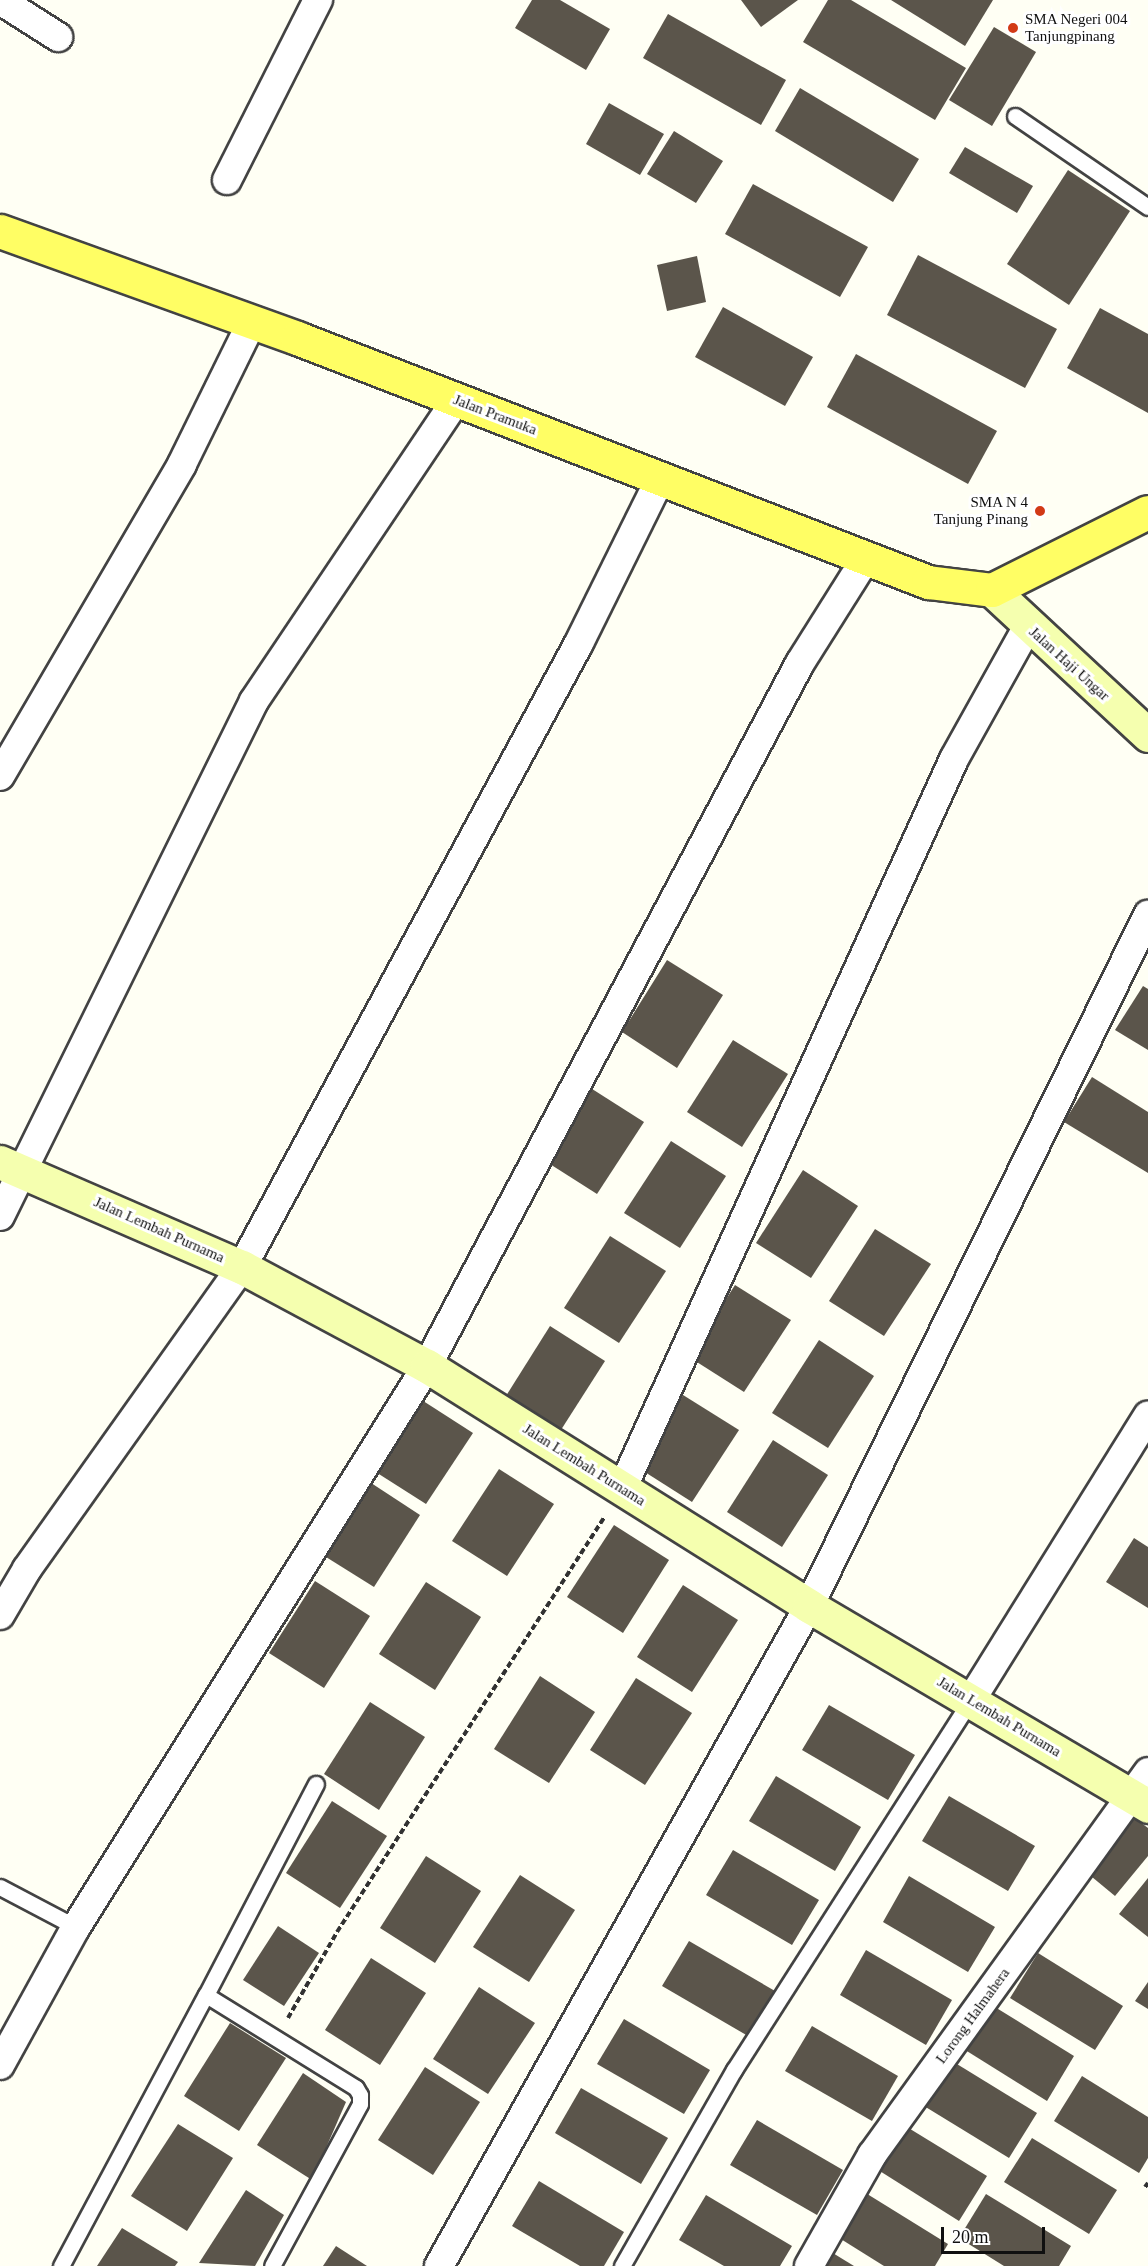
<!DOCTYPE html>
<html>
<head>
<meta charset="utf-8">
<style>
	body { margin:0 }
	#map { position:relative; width:1148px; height:2266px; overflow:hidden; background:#fffff4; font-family:Georgia,serif }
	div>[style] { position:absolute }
	.building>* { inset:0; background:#5b554b }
	.path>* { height:4px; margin-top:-2px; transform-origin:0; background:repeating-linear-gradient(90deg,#323232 0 6px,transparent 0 9px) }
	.roads { filter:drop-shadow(2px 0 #434343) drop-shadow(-2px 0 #434343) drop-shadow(0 2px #434343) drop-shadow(0 -2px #434343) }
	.lane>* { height:15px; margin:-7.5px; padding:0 7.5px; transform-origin:7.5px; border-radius:7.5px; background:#fff }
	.street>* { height:28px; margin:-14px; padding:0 14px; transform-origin:14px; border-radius:14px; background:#fff }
	.secondary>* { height:33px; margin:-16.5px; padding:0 16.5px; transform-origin:16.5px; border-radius:16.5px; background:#f5ffaf }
	.primary>* { height:33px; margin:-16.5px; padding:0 16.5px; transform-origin:16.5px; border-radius:16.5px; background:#fffe64 }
	.dots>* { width:16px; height:16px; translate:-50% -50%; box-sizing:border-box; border:3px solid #fff; border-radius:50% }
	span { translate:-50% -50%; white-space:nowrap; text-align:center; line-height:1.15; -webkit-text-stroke:6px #fff; paint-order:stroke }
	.poi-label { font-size:15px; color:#101010 }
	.left { translate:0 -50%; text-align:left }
	.right { translate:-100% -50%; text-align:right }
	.street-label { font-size:15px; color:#101010 }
	.scale { position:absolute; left:941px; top:2227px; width:104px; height:27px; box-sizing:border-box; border:3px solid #101010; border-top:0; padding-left:8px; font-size:18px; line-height:21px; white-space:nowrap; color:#101010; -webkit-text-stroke:4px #fff; paint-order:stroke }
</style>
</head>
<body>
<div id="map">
	<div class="building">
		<i style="clip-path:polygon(532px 0,560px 0,610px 29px,586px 70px,515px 28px)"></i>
		<i style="clip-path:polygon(741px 0,798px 0,761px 27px)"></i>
		<i style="clip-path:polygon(828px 0,851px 0,966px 68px,935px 120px,803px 42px)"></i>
		<i style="clip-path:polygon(891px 0,993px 0,965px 46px)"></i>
		<i style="clip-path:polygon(668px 14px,786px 80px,761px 125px,643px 58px)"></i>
		<i style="clip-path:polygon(994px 27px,1036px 52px,992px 126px,949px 100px)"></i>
		<i style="clip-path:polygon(800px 88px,919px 159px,893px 202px,775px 131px)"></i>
		<i style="clip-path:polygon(609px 103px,664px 134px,640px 175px,586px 144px)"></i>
		<i style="clip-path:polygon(674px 131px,723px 161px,696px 203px,647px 174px)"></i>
		<i style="clip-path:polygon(965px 147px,1033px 186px,1017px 213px,949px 173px)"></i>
		<i style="clip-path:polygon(1068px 170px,1130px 211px,1069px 305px,1007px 264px)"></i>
		<i style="clip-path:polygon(753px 184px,868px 247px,840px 297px,725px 234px)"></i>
		<i style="clip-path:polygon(918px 255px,1057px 329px,1025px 388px,887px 315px)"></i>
		<i style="clip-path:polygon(697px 256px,706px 302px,667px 311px,657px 265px)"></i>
		<i style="clip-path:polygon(723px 307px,813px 357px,785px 406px,695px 357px)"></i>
		<i style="clip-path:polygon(1100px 308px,1148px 334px,1148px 413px,1067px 368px)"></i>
		<i style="clip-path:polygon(856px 354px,997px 431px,968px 484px,827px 407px)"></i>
		<i style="clip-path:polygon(667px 960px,723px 995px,677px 1068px,622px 1032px)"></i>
		<i style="clip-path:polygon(1143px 986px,1148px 989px,1148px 1050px,1115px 1030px)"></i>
		<i style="clip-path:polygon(733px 1040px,788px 1074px,742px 1147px,687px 1112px)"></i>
		<i style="clip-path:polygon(1092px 1077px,1148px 1112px,1148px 1173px,1064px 1122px)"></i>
		<i style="clip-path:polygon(589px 1087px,644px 1122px,597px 1194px,542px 1159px)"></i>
		<i style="clip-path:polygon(671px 1141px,726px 1176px,680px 1248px,624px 1213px)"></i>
		<i style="clip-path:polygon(803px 1170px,858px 1206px,811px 1278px,756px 1243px)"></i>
		<i style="clip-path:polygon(875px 1229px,931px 1264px,884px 1336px,829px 1301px)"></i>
		<i style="clip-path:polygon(610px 1236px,666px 1271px,619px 1343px,564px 1308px)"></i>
		<i style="clip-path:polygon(735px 1285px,791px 1320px,744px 1392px,689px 1357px)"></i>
		<i style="clip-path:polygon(550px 1326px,605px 1361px,559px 1433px,504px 1399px)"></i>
		<i style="clip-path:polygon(819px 1340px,874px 1376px,828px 1448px,772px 1413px)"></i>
		<i style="clip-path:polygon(683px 1395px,739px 1430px,692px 1502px,637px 1467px)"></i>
		<i style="clip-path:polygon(417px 1397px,473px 1433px,426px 1504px,371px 1469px)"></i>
		<i style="clip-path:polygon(773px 1440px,828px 1475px,782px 1547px,727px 1512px)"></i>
		<i style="clip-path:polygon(499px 1469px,554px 1504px,507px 1576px,452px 1541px)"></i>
		<i style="clip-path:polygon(365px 1479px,420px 1515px,374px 1587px,318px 1552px)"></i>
		<i style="clip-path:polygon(614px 1525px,669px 1560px,623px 1633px,567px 1597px)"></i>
		<i style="clip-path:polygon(1134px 1538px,1148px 1547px,1148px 1608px,1106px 1582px)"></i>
		<i style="clip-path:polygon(315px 1581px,370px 1616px,324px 1688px,269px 1653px)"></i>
		<i style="clip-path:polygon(426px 1582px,481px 1617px,435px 1690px,379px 1654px)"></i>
		<i style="clip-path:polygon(683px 1585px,738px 1620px,692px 1692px,637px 1657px)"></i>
		<i style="clip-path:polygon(540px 1676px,595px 1712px,549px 1783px,494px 1749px)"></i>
		<i style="clip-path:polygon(636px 1678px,692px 1713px,645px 1785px,590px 1750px)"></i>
		<i style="clip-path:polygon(370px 1702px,425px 1737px,379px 1810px,324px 1774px)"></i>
		<i style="clip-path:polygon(829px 1705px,915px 1755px,888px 1800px,802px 1750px)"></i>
		<i style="clip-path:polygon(776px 1776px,861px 1827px,835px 1871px,749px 1821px)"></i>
		<i style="clip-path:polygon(949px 1796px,1035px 1846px,1008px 1891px,922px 1841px)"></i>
		<i style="clip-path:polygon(332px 1801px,387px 1836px,340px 1908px,286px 1873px)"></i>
		<i style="clip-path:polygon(1132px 1816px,1148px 1828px,1148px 1856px,1115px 1896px,1086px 1872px)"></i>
		<i style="clip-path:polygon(733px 1850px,819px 1900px,792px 1945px,706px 1895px)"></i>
		<i style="clip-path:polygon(426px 1856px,481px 1891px,435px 1963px,380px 1928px)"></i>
		<i style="clip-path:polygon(520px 1875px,575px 1910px,529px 1982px,473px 1947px)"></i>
		<i style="clip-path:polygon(909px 1876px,995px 1927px,968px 1972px,883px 1922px)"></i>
		<i style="clip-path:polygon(1148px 1878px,1148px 1937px,1119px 1914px)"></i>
		<i style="clip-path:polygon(278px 1926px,319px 1953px,284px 2006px,243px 1980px)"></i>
		<i style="clip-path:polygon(689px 1941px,775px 1991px,748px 2036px,662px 1986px)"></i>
		<i style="clip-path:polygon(866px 1950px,952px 2000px,926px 2045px,840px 1995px)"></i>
		<i style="clip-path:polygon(1038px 1953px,1123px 2006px,1095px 2050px,1010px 1998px)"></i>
		<i style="clip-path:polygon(371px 1958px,426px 1993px,380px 2065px,325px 2030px)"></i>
		<i style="clip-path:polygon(1148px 1982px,1148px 2009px,1135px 2001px)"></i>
		<i style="clip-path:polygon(479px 1987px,535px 2023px,488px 2094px,433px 2059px)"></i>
		<i style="clip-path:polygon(990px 2004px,1074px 2056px,1047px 2101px,962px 2048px)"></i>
		<i style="clip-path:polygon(624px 2019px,710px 2070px,684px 2114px,597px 2064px)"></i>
		<i style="clip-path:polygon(230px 2023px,286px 2058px,239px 2131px,184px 2096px)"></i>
		<i style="clip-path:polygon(812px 2026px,898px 2076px,872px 2121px,785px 2071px)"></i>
		<i style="clip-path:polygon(952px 2061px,1037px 2113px,1009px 2158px,924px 2106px)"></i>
		<i style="clip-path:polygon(425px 2067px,480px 2102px,433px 2175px,378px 2140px)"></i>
		<i style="clip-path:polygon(303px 2073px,346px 2102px,312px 2180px,257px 2145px)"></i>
		<i style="clip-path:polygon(1082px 2076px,1148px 2117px,1148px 2158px,1139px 2173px,1054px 2121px)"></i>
		<i style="clip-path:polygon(581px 2088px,668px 2138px,641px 2184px,555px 2133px)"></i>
		<i style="clip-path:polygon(757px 2120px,843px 2170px,817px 2215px,730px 2165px)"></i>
		<i style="clip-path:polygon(178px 2124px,233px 2158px,187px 2231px,131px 2196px)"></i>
		<i style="clip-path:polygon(902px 2124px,987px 2176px,959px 2221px,875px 2168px)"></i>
		<i style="clip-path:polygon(1032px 2138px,1117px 2190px,1089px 2234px,1004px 2182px)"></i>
		<i style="clip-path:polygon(539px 2181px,624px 2232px,604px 2266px,580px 2266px,512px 2226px)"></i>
		<i style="clip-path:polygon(246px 2190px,284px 2215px,255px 2266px,199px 2263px)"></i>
		<i style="clip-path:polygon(864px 2192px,948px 2244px,935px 2266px,884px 2266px,836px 2236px)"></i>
		<i style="clip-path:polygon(986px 2194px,1071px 2246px,1059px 2266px,1004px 2266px,959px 2238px)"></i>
		<i style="clip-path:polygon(706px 2195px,792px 2246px,780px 2266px,724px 2266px,679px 2240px)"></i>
		<i style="clip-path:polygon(122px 2228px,178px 2262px,175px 2266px,97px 2266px)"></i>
		<i style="clip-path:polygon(336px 2246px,367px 2266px,323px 2266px)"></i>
		<i style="clip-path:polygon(823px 2247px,854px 2266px,811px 2266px)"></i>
	</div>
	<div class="path">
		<i style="left:288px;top:2018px;width:99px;rotate:-60.3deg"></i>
		<i style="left:337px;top:1932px;width:493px;rotate:-57.2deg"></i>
		<i style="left:1145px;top:2187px;width:5px;rotate:-53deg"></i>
	</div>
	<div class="roads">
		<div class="lane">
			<i style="left:1015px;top:116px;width:161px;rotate:34.4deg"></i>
			<i style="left:0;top:1887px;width:86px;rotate:27.8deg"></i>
			<i style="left:206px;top:1995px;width:238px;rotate:-62.5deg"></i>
			<i style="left:61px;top:2266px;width:307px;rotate:-61.9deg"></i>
			<i style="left:206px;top:1995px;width:176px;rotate:31.8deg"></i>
			<i style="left:356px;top:2088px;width:8px;rotate:60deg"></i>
			<i style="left:360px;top:2095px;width:9px;rotate:90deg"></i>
			<i style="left:360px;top:2104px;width:184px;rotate:118.5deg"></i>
			<i style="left:622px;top:2266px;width:226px;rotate:-60.3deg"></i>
			<i style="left:734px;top:2070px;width:439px;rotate:-57.4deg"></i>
		</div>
		<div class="street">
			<i style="left:0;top:0;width:69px;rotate:32.5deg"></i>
			<i style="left:227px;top:180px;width:202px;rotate:-63.2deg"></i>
			<i style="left:0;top:776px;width:361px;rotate:-59.7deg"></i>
			<i style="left:182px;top:464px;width:158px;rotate:-63.8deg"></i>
			<i style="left:0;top:1216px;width:574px;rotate:-63.75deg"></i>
			<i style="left:254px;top:701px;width:362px;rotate:-56.1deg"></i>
			<i style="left:622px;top:1489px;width:802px;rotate:-65.54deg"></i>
			<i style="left:954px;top:759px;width:152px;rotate:-60.9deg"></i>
			<i style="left:0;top:1615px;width:53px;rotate:-59.6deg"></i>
			<i style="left:27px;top:1569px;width:371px;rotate:-54.6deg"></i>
			<i style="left:242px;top:1267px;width:709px;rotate:-61.63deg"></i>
			<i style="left:579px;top:643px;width:183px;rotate:-63.7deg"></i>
			<i style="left:971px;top:1700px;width:335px;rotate:-58.1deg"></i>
			<i style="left:0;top:2065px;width:158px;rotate:-61.2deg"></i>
			<i style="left:76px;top:1927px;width:662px;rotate:-57.97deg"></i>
			<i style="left:427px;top:1366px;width:796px;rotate:-62.05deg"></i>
			<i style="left:800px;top:663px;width:124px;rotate:-57.8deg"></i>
			<i style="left:439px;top:2266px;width:757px;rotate:-60.72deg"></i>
			<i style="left:809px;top:1606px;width:770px;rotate:-63.87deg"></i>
			<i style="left:809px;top:2266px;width:128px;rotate:-60.4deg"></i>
			<i style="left:872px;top:2155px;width:472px;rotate:-54.2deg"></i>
		</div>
		<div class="secondary">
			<i style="left:992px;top:590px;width:213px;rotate:42.9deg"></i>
			<i style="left:0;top:1162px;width:264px;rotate:23.5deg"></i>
			<i style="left:242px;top:1267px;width:210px;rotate:28.2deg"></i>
			<i style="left:427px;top:1366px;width:451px;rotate:32.1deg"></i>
			<i style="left:809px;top:1606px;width:394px;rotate:30.5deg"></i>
		</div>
		<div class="primary">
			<i style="left:0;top:231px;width:316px;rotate:19.8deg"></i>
			<i style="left:297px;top:338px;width:677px;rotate:21.14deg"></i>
			<i style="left:928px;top:582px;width:64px;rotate:7.1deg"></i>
			<i style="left:992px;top:590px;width:174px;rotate:-26.6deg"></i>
		</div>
	</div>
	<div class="dots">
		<i style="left:1013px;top:28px;background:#d23a17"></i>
		<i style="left:1040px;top:511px;background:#d23a17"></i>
	</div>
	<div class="poi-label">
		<span class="left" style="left:1025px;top:28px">SMA Negeri 004<br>Tanjungpinang</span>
		<span class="right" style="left:1028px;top:511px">SMA N 4<br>Tanjung Pinang</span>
	</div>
	<div class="street-label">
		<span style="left:495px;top:415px;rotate:21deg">Jalan Pramuka</span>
		<span style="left:1069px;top:664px;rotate:42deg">Jalan Haji Ungar</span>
		<span style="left:159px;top:1230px;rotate:24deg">Jalan Lembah Purnama</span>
		<span style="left:584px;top:1465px;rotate:32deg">Jalan Lembah Purnama</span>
		<span style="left:999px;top:1717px;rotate:31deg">Jalan Lembah Purnama</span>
		<span style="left:973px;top:2016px;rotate:-54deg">Lorong Halmahera</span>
	</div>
	<div class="scale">20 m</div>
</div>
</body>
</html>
